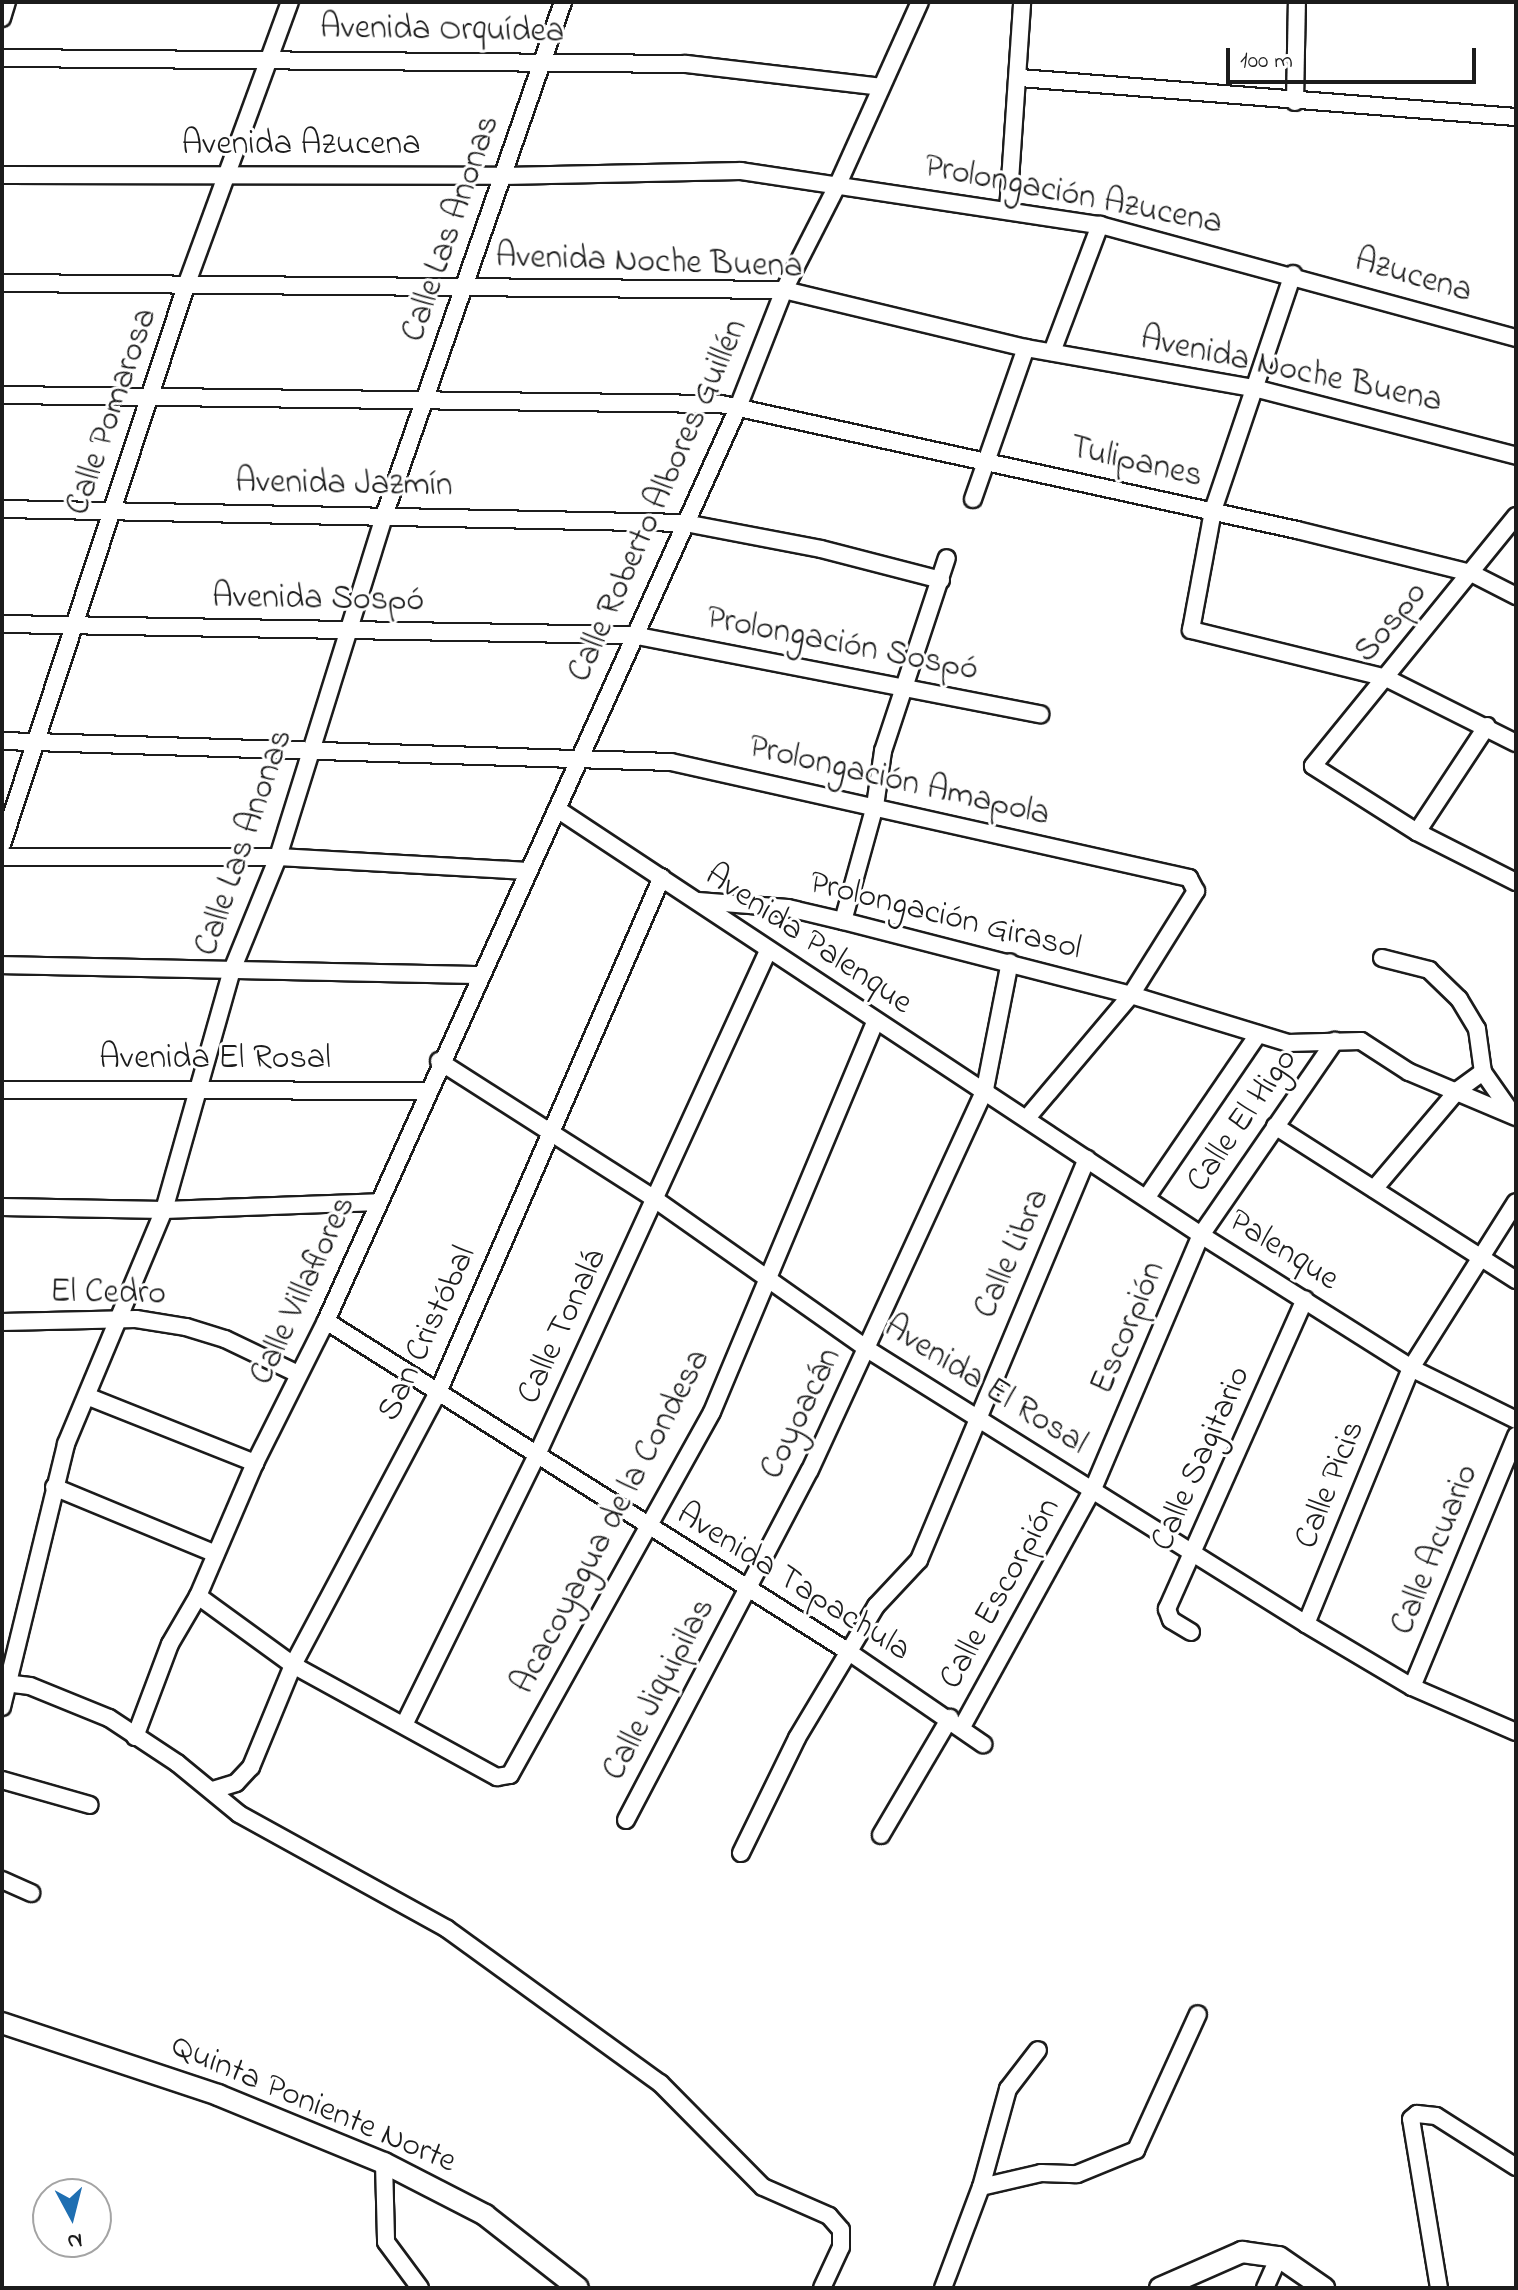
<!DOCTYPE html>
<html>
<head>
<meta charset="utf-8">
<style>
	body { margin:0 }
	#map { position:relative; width:1518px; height:2290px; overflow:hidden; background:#fff; font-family:"Indie Flower",sans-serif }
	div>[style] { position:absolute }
	.roads { filter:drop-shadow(2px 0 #1c1c1c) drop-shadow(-2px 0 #1c1c1c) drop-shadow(0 2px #1c1c1c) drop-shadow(0 -2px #1c1c1c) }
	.minor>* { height:16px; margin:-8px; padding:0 8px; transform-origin:8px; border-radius:8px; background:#fff }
	.tertiary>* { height:20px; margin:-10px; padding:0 10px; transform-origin:10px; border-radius:10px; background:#fff }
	span { translate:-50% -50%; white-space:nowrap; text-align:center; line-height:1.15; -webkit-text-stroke:6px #fff; paint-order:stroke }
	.street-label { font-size:34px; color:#1c1c1c }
	.frame { position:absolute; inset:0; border:4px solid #1c1c1c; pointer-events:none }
	.north { position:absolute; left:32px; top:2178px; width:80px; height:80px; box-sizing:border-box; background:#fff; border:2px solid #a4a4a4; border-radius:50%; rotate:173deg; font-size:22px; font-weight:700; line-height:32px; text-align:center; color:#1c1c1c }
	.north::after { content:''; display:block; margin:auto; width:28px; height:36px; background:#1f6fb2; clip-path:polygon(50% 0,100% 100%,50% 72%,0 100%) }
	.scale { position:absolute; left:1226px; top:48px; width:250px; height:36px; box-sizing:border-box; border:4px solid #1c1c1c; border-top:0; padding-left:10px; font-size:24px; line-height:28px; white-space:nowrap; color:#1c1c1c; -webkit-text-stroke:6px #fff; paint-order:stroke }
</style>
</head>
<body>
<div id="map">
	<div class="roads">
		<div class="minor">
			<i style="left:2px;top:18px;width:17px;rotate:-73deg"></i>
			<i style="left:2px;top:58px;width:684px;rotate:0.5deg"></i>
			<i style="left:686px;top:64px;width:196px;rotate:6.7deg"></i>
			<i style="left:1020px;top:78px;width:498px;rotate:4.5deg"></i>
			<i style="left:1295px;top:102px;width:100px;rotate:-88.9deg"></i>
			<i style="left:2px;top:175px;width:497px;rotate:0.1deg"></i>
			<i style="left:499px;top:176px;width:242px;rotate:-1.2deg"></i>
			<i style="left:741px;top:171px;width:363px;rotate:8.6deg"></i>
			<i style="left:1100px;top:225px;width:431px;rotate:15.2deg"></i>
			<i style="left:1008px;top:210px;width:208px;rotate:-86.1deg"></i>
			<i style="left:1293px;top:274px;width:250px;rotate:108.7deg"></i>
			<i style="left:1213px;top:511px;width:121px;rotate:100.5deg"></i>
			<i style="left:1191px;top:630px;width:201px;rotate:13.8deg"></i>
			<i style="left:1386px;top:678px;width:145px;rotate:26.6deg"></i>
			<i style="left:2px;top:283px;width:782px;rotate:0.51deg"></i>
			<i style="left:784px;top:290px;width:249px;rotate:13.5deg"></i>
			<i style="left:1026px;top:348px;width:231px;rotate:10deg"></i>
			<i style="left:1254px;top:388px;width:271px;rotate:14.5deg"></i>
			<i style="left:1052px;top:352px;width:136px;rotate:-69.3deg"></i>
			<i style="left:2px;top:395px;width:719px;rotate:0.72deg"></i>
			<i style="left:721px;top:404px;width:590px;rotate:12.34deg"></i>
			<i style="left:1297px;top:530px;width:179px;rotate:13.9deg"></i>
			<i style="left:1471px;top:573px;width:51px;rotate:27.1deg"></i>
			<i style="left:973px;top:499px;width:160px;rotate:-70.7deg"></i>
			<i style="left:2px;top:509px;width:683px;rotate:1.17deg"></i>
			<i style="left:685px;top:523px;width:138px;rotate:10.8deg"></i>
			<i style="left:821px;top:549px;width:124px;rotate:14.5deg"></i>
			<i style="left:1516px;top:516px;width:322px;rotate:129.1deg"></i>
			<i style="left:1313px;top:766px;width:123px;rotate:32.4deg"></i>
			<i style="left:1417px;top:832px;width:111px;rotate:26.8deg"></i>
			<i style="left:2px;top:624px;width:630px;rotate:1deg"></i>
			<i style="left:632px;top:635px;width:416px;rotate:11deg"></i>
			<i style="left:2px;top:741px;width:669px;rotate:1.8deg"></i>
			<i style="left:671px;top:762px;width:531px;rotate:12.62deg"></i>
			<i style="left:1189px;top:878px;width:15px;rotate:62deg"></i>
			<i style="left:1196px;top:891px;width:123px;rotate:122deg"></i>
			<i style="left:1131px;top:995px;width:160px;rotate:130.2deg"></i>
			<i style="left:557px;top:809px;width:772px;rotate:33.48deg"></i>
			<i style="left:1201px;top:1235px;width:249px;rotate:32.3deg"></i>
			<i style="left:1411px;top:1368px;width:117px;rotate:26.3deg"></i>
			<i style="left:1417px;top:832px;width:127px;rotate:-56.6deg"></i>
			<i style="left:2px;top:844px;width:591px;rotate:-71.75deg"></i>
			<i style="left:187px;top:283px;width:299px;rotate:-69.9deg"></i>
			<i style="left:2px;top:857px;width:276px"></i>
			<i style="left:278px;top:857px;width:250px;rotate:3.2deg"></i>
			<i style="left:698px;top:901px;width:90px;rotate:4.4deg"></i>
			<i style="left:788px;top:908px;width:57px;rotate:13.3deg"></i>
			<i style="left:843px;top:921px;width:297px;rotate:14.4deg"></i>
			<i style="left:1131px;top:995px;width:164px;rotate:17deg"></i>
			<i style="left:1288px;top:1043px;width:73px;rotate:-1.6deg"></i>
			<i style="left:1361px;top:1041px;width:57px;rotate:32.9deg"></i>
			<i style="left:1409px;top:1072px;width:116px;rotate:22.8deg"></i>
			<i style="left:843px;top:921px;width:119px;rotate:-74.5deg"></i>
			<i style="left:875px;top:806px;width:56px;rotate:-81.7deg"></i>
			<i style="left:883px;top:751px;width:203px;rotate:-71.7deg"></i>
			<i style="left:1382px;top:958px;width:49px;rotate:14.3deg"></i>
			<i style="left:1429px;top:970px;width:42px;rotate:44deg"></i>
			<i style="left:1459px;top:999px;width:35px;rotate:59deg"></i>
			<i style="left:1477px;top:1029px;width:43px;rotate:82.1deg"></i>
			<i style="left:1483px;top:1072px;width:49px;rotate:55deg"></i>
			<i style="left:2px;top:965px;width:477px;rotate:1.2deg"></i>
			<i style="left:439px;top:1061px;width:258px;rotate:32.6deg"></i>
			<i style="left:656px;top:1200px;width:258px;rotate:35.2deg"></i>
			<i style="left:867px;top:1349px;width:518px;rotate:32.06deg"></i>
			<i style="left:1306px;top:1624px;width:123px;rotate:30.7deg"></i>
			<i style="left:1412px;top:1687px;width:113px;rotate:23.4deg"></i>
			<i style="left:2px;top:1090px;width:426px;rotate:0.1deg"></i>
			<i style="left:1275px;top:1126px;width:286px;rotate:32.6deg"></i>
			<i style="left:1374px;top:1189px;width:130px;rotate:-49.7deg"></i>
			<i style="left:1458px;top:1090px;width:31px;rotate:-36deg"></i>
			<i style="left:1147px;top:1197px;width:197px;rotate:-55.7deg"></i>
			<i style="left:2px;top:1207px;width:162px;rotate:1.1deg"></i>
			<i style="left:164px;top:1210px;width:215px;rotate:-2.1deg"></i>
			<i style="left:326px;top:1321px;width:619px;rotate:32.33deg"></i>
			<i style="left:849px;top:1652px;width:163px;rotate:34.5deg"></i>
			<i style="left:2px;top:1322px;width:134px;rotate:-1.3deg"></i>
			<i style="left:136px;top:1319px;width:51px;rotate:9.1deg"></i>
			<i style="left:186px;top:1327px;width:41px;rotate:17.1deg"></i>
			<i style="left:225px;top:1339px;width:81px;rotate:25.6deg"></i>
			<i style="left:89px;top:1397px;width:179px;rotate:21.7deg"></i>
			<i style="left:54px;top:1487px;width:175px;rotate:22.5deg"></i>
			<i style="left:198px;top:1596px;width:117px;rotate:36deg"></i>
			<i style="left:293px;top:1665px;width:233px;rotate:28.8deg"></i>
			<i style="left:497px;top:1777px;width:13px;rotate:-9deg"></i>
			<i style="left:510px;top:1775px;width:415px;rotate:-60.9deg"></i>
			<i style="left:712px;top:1412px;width:422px;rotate:-67.3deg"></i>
			<i style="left:1306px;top:1624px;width:277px;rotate:-67.7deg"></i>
			<i style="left:1411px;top:1368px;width:196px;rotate:-57.7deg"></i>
			<i style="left:1191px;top:1632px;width:23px;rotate:-149deg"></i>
			<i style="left:1171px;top:1620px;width:12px;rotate:-110deg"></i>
			<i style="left:1167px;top:1609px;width:339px;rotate:-66deg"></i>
			<i style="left:5px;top:1683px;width:25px;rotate:7deg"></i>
			<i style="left:30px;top:1686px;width:85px;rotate:22.1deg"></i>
			<i style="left:109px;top:1718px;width:82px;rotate:33.5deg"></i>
			<i style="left:177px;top:1763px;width:80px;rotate:39.4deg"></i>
			<i style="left:239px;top:1814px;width:238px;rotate:28.9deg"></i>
			<i style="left:447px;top:1929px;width:263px;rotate:35.9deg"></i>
			<i style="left:660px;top:2083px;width:146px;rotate:45.3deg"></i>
			<i style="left:763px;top:2187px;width:72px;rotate:23.7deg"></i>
			<i style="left:829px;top:2216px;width:18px;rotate:49deg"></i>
			<i style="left:841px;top:2230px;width:17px;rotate:90deg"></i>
			<i style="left:841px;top:2247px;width:45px;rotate:114.9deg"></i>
			<i style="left:1412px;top:1687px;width:272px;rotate:-67.5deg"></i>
			<i style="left:2px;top:1707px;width:271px;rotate:-76.3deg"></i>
			<i style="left:66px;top:1444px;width:254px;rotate:-67.3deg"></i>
			<i style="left:164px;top:1210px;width:249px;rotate:-74.2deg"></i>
			<i style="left:232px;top:970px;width:122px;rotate:-67.8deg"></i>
			<i style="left:278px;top:857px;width:357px;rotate:-72.7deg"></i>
			<i style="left:384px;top:516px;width:544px;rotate:-70.8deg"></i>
			<i style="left:404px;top:1725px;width:299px;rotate:-63.8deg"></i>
			<i style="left:536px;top:1457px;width:557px;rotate:-65.37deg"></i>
			<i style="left:962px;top:1727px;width:272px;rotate:-61.2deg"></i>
			<i style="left:1093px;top:1489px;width:276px;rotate:-67deg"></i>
			<i style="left:1201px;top:1235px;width:236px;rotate:-55.4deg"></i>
			<i style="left:135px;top:1737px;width:99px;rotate:-69.4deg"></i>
			<i style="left:170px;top:1644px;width:56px;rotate:-59.7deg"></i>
			<i style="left:198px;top:1596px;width:145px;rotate:-66.8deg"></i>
			<i style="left:255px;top:1463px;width:159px;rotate:-63.4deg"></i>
			<i style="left:326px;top:1321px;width:999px;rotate:-65.72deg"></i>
			<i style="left:737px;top:410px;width:129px;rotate:-68.6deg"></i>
			<i style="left:784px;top:290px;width:121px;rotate:-63deg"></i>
			<i style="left:839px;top:182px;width:197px;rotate:-65.8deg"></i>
			<i style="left:2px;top:1780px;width:91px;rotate:15.9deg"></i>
			<i style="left:213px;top:1790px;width:24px;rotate:-17deg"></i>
			<i style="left:236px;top:1783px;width:22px;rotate:-47deg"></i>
			<i style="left:251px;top:1767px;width:110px;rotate:-67.6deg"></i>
			<i style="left:293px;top:1665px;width:311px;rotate:-62deg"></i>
			<i style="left:439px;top:1390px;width:559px;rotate:-66.51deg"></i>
			<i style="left:626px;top:1820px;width:395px;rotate:-62.3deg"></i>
			<i style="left:810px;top:1470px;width:419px;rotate:-65.3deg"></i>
			<i style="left:985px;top:1089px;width:129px;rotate:-78.9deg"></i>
			<i style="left:881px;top:1835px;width:136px;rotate:-59.5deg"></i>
			<i style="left:741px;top:1853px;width:128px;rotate:-64deg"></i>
			<i style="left:797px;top:1738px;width:154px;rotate:-59.1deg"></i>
			<i style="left:876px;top:1606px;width:63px;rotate:-46.9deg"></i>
			<i style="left:919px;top:1560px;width:435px;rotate:-67.3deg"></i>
			<i style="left:2px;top:1880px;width:32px;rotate:24deg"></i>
			<i style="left:384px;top:2163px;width:79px;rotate:88.5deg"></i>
			<i style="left:386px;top:2242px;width:57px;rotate:53.5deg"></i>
			<i style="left:981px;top:2187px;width:62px;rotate:-13.1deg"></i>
			<i style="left:1041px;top:2173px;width:36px;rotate:2deg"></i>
			<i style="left:1077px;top:2174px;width:64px;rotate:-22.1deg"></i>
			<i style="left:1136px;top:2150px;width:149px;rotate:-65.5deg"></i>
			<i style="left:943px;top:2288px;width:108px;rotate:-69.4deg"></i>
			<i style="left:981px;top:2187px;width:102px;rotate:-74.6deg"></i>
			<i style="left:1008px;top:2089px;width:49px;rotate:-52.4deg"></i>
			<i style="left:1265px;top:2288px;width:34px;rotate:-66deg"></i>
			<i style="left:1439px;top:2288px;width:171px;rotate:-99.4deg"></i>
			<i style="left:1411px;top:2119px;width:8px;rotate:-40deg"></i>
			<i style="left:1417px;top:2114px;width:19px;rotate:6deg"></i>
			<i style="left:1436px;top:2116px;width:95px;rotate:32.5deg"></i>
		</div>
		<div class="tertiary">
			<i style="left:2px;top:2023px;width:228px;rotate:18.4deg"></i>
			<i style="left:218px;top:2095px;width:179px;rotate:22.3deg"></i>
			<i style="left:384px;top:2163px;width:114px;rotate:27.2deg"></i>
			<i style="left:485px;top:2215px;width:118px;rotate:38.1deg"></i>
			<i style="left:1160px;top:2288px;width:90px;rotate:-23.7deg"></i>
			<i style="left:1242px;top:2252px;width:37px;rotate:8deg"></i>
			<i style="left:1279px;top:2257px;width:55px;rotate:34.6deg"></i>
		</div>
	</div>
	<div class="street-label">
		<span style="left:442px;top:31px;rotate:1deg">Avenida Orquídea</span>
		<span style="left:301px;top:146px">Avenida Azucena</span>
		<span style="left:1073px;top:196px;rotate:11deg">Prolongación Azucena</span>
		<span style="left:452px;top:229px;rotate:-71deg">Calle Las Anonas</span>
		<span style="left:649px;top:263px;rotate:2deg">Avenida Noche Buena</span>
		<span style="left:1413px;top:277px;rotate:16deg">Azucena</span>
		<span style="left:1291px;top:371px;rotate:12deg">Avenida Noche Buena</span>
		<span style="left:113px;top:412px;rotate:-71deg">Calle Pomarosa</span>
		<span style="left:1136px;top:463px;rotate:13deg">Tulipanes</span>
		<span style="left:344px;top:485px;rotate:1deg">Avenida Jazmín</span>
		<span style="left:659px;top:501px;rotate:-66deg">Calle Roberto Albores Guillén</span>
		<span style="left:318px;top:600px;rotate:1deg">Avenida Sospó</span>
		<span style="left:1392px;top:623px;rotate:-51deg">Sospo</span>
		<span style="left:842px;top:645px;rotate:11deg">Prolongación Sospó</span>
		<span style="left:899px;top:782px;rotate:13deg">Prolongación Amapola</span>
		<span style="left:245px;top:843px;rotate:-71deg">Calle Las Anonas</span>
		<span style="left:945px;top:917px;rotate:14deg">Prolongación Girasol</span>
		<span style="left:808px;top:940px;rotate:34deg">Avenida Palenque</span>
		<span style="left:215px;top:1060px">Avenida El Rosal</span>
		<span style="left:1243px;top:1121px;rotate:-55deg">Calle El Higo</span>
		<span style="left:1283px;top:1251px;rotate:32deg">Palenque</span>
		<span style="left:1013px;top:1254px;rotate:-66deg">Calle Libra</span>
		<span style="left:304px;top:1291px;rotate:-65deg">Calle Villaflores</span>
		<span style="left:108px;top:1294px;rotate:1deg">El Cedro</span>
		<span style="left:563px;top:1327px;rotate:-65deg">Calle Tonalá</span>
		<span style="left:1129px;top:1328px;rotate:-67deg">Escorpión</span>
		<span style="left:428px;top:1334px;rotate:-65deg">San Cristóbal</span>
		<span style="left:985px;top:1386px;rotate:32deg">Avenida El Rosal</span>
		<span style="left:802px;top:1414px;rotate:-64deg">Coyoacán</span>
		<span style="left:1202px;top:1459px;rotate:-66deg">Calle Sagitario</span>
		<span style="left:1331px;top:1485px;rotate:-68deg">Calle Picis</span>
		<span style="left:612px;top:1522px;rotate:-62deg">Acacoyagua de la Condesa</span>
		<span style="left:1436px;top:1550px;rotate:-68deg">Calle Acuario</span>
		<span style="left:793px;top:1583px;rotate:32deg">Avenida Tapachula</span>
		<span style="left:1001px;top:1594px;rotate:-61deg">Calle Escorpión</span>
		<span style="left:660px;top:1690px;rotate:-62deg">Calle Jiquipilas</span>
		<span style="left:313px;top:2105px;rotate:23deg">Quinta Poniente Norte</span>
	</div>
	<div class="frame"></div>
	<div class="north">N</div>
	<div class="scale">100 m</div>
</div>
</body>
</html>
